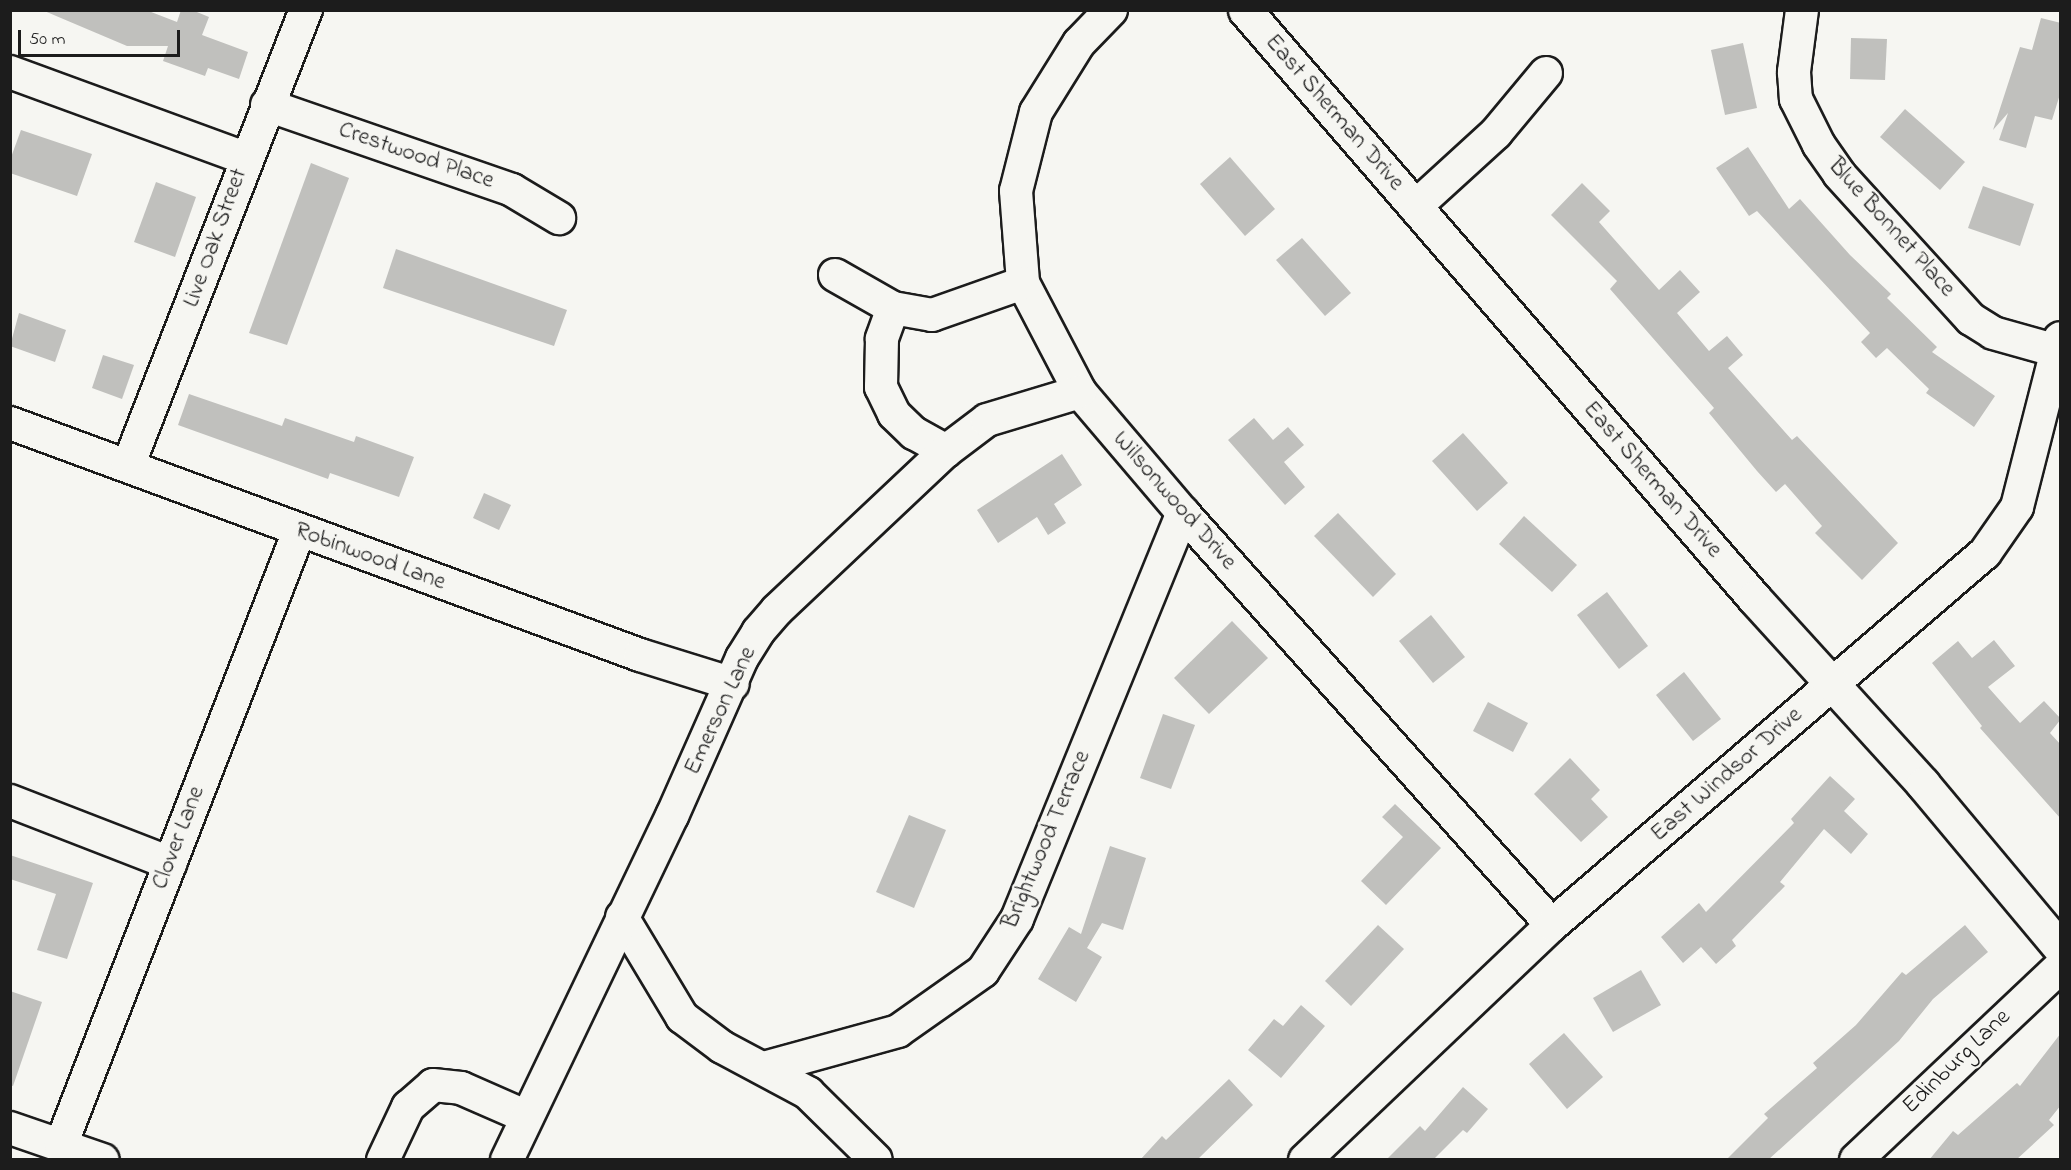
<!DOCTYPE html>
<html>
<head>
<meta charset="utf-8">
<style>
	body { margin:0 }
	#map { position:relative; width:2071px; height:1170px; overflow:hidden; background:#f6f6f2; font-family:"Indie Flower",sans-serif }
	div>[style] { position:absolute }
	.building>* { inset:0; background:#c0c0bd }
	.roads { filter:drop-shadow(2px 0 #1c1c1c) drop-shadow(-2px 0 #1c1c1c) drop-shadow(0 2px #1c1c1c) drop-shadow(0 -2px #1c1c1c) }
	.minor>* { height:32px; margin:-16px; padding:0 16px; transform-origin:16px; border-radius:16px; background:#f6f6f2 }
	.major>* { height:33px; margin:-16.5px; padding:0 16.5px; transform-origin:16.5px; border-radius:16.5px; background:#f6f6f2 }
	span { translate:-50% -50%; white-space:nowrap; text-align:center; line-height:1.15; -webkit-text-stroke:4.5px #f6f6f2; paint-order:stroke }
	.street-label { font-size:24px; color:#1c1c1c }
	.frame { position:absolute; inset:0; border:12px solid #1c1c1c; pointer-events:none }
	.scale { position:absolute; left:18px; top:30px; width:162px; height:27px; box-sizing:border-box; border:3px solid #1c1c1c; border-top:0; padding-left:8px; font-size:18px; line-height:21px; white-space:nowrap; color:#1c1c1c; -webkit-text-stroke:4px #f6f6f2; paint-order:stroke }
</style>
</head>
<body>
<div id="map">
	<div class="building">
		<i style="clip-path:polygon(42px 10px,146px 10px,177px 22px,181px 10px,192px 10px,209px 17px,202px 35px,248px 52px,239px 79px,208px 68px,205px 76px,163px 61px,168px 46px,127px 46px)"></i>
		<i style="clip-path:polygon(2041px 18px,2061px 23px,2061px 91px,2052px 120px,2035px 116px,2026px 148px,1999px 140px,2008px 113px,1993px 130px,2020px 47px,2032px 50px)"></i>
		<i style="clip-path:polygon(1851px 38px,1887px 39px,1885px 80px,1850px 79px)"></i>
		<i style="clip-path:polygon(1743px 43px,1757px 108px,1725px 115px,1711px 50px)"></i>
		<i style="clip-path:polygon(1905px 109px,1965px 162px,1940px 190px,1880px 137px)"></i>
		<i style="clip-path:polygon(21px 130px,92px 154px,77px 196px,10px 173px,10px 160px)"></i>
		<i style="clip-path:polygon(1748px 147px,1789px 209px,1800px 199px,1850px 255px,1891px 294px,1887px 298px,1937px 347px,1932px 352px,1995px 396px,1974px 427px,1926px 393px,1929px 389px,1887px 348px,1876px 358px,1861px 342px,1870px 333px,1757px 211px,1749px 216px,1716px 168px)"></i>
		<i style="clip-path:polygon(1230px 157px,1275px 209px,1245px 236px,1200px 184px)"></i>
		<i style="clip-path:polygon(311px 163px,349px 178px,287px 345px,249px 333px)"></i>
		<i style="clip-path:polygon(156px 182px,196px 197px,175px 257px,134px 242px)"></i>
		<i style="clip-path:polygon(1582px 183px,1610px 211px,1599px 222px,1659px 290px,1680px 270px,1700px 292px,1677px 313px,1709px 351px,1727px 336px,1743px 355px,1728px 368px,1792px 440px,1797px 436px,1898px 543px,1862px 580px,1815px 533px,1822px 526px,1785px 484px,1776px 492px,1757px 471px,1709px 413px,1714px 408px,1610px 289px,1617px 281px,1551px 215px)"></i>
		<i style="clip-path:polygon(1983px 186px,2034px 204px,2020px 246px,1968px 228px)"></i>
		<i style="clip-path:polygon(1302px 238px,1351px 293px,1325px 316px,1276px 260px)"></i>
		<i style="clip-path:polygon(396px 249px,567px 310px,554px 346px,383px 288px)"></i>
		<i style="clip-path:polygon(19px 313px,66px 330px,55px 362px,10px 346px)"></i>
		<i style="clip-path:polygon(103px 355px,134px 365px,122px 399px,92px 388px)"></i>
		<i style="clip-path:polygon(189px 394px,282px 426px,285px 418px,354px 442px,356px 436px,414px 457px,399px 497px,330px 473px,328px 479px,178px 425px)"></i>
		<i style="clip-path:polygon(1254px 418px,1273px 440px,1288px 427px,1304px 445px,1284px 462px,1305px 487px,1285px 505px,1228px 440px)"></i>
		<i style="clip-path:polygon(1463px 433px,1508px 483px,1477px 511px,1432px 461px)"></i>
		<i style="clip-path:polygon(1062px 454px,1082px 485px,1054px 504px,1066px 523px,1048px 535px,1037px 517px,998px 543px,977px 510px)"></i>
		<i style="clip-path:polygon(484px 493px,511px 505px,499px 530px,473px 518px)"></i>
		<i style="clip-path:polygon(1338px 513px,1396px 574px,1373px 597px,1314px 536px)"></i>
		<i style="clip-path:polygon(1524px 516px,1577px 565px,1552px 592px,1499px 544px)"></i>
		<i style="clip-path:polygon(1607px 592px,1648px 646px,1619px 669px,1577px 615px)"></i>
		<i style="clip-path:polygon(1431px 615px,1465px 657px,1433px 683px,1399px 641px)"></i>
		<i style="clip-path:polygon(1232px 621px,1268px 658px,1209px 714px,1174px 678px)"></i>
		<i style="clip-path:polygon(1994px 640px,2015px 666px,1988px 687px,2020px 723px,2044px 701px,2061px 719px,2050px 733px,2061px 745px,2061px 819px,1980px 728px,1982px 726px,1932px 663px,1958px 641px,1972px 658px)"></i>
		<i style="clip-path:polygon(1684px 672px,1721px 719px,1693px 741px,1656px 695px)"></i>
		<i style="clip-path:polygon(1488px 702px,1528px 723px,1513px 752px,1473px 731px)"></i>
		<i style="clip-path:polygon(1163px 714px,1195px 725px,1171px 789px,1140px 778px)"></i>
		<i style="clip-path:polygon(1570px 758px,1600px 790px,1591px 799px,1608px 817px,1581px 842px,1534px 794px)"></i>
		<i style="clip-path:polygon(1830px 776px,1855px 799px,1844px 811px,1868px 834px,1851px 854px,1824px 829px,1780px 882px,1785px 886px,1732px 940px,1736px 946px,1716px 964px,1701px 947px,1683px 963px,1661px 937px,1699px 903px,1706px 912px,1794px 823px,1791px 819px)"></i>
		<i style="clip-path:polygon(1395px 804px,1441px 848px,1386px 905px,1361px 881px,1403px 837px,1382px 817px)"></i>
		<i style="clip-path:polygon(909px 815px,946px 830px,914px 908px,876px 892px)"></i>
		<i style="clip-path:polygon(1110px 846px,1146px 858px,1123px 930px,1102px 923px,1087px 948px,1102px 957px,1076px 1002px,1038px 979px,1069px 927px,1081px 934px)"></i>
		<i style="clip-path:polygon(10px 855px,93px 883px,67px 959px,37px 950px,56px 894px,10px 879px)"></i>
		<i style="clip-path:polygon(1378px 925px,1404px 949px,1351px 1006px,1325px 981px)"></i>
		<i style="clip-path:polygon(1965px 925px,1988px 952px,1933px 999px,1899px 1041px,1768px 1160px,1726px 1160px,1768px 1118px,1764px 1114px,1817px 1068px,1813px 1063px,1856px 1025px,1902px 972px,1906px 975px)"></i>
		<i style="clip-path:polygon(1641px 970px,1661px 1005px,1613px 1032px,1593px 998px)"></i>
		<i style="clip-path:polygon(10px 991px,42px 1002px,13px 1086px,10px 1085px)"></i>
		<i style="clip-path:polygon(1301px 1005px,1325px 1026px,1281px 1078px,1248px 1050px,1274px 1019px,1283px 1026px)"></i>
		<i style="clip-path:polygon(1564px 1033px,1603px 1077px,1567px 1109px,1529px 1064px)"></i>
		<i style="clip-path:polygon(2061px 1033px,2061px 1105px,2049px 1120px,2054px 1125px,2016px 1160px,1929px 1160px,1953px 1131px,1958px 1135px,2017px 1083px,2020px 1086px)"></i>
		<i style="clip-path:polygon(1229px 1079px,1253px 1105px,1197px 1160px,1140px 1160px,1162px 1136px,1166px 1140px)"></i>
		<i style="clip-path:polygon(1463px 1087px,1488px 1109px,1467px 1133px,1463px 1130px,1433px 1160px,1386px 1160px,1420px 1126px,1425px 1131px)"></i>
	</div>
	<div class="roads">
		<div class="minor">
			<i style="left:1111px;top:10px;width:46px;rotate:134.1deg"></i>
			<i style="left:1079px;top:43px;width:81px;rotate:121.9deg"></i>
			<i style="left:1036px;top:112px;width:81px;rotate:104.2deg"></i>
			<i style="left:1016px;top:191px;width:92px;rotate:85.6deg"></i>
			<i style="left:1023px;top:283px;width:123px;rotate:62.4deg"></i>
			<i style="left:1080px;top:392px;width:159px;rotate:49.6deg"></i>
			<i style="left:1183px;top:513px;width:553px;rotate:48.15deg"></i>
			<i style="left:1802px;top:10px;width:63px;rotate:97.4deg"></i>
			<i style="left:1794px;top:72px;width:27px;rotate:86deg"></i>
			<i style="left:1796px;top:99px;width:51px;rotate:63.4deg"></i>
			<i style="left:1819px;top:145px;width:35px;rotate:55deg"></i>
			<i style="left:1839px;top:174px;width:196px;rotate:47.7deg"></i>
			<i style="left:1971px;top:319px;width:26px;rotate:32deg"></i>
			<i style="left:1993px;top:333px;width:66px;rotate:15.7deg"></i>
			<i style="left:10px;top:72px;width:250px;rotate:20.1deg"></i>
			<i style="left:267px;top:105px;width:259px;rotate:19.1deg"></i>
			<i style="left:512px;top:190px;width:55px;rotate:30.8deg"></i>
			<i style="left:1415px;top:207px;width:110px;rotate:-42.4deg"></i>
			<i style="left:1496px;top:133px;width:78px;rotate:-50.2deg"></i>
			<i style="left:835px;top:275px;width:67px;rotate:29.6deg"></i>
			<i style="left:893px;top:308px;width:40px;rotate:10deg"></i>
			<i style="left:932px;top:315px;width:96px;rotate:-19.4deg"></i>
			<i style="left:893px;top:308px;width:33px;rotate:110deg"></i>
			<i style="left:882px;top:339px;width:48px;rotate:91.2deg"></i>
			<i style="left:881px;top:387px;width:30px;rotate:64deg"></i>
			<i style="left:894px;top:414px;width:28px;rotate:44deg"></i>
			<i style="left:914px;top:433px;width:37px;rotate:29deg"></i>
			<i style="left:10px;top:423px;width:671px;rotate:20.22deg"></i>
			<i style="left:640px;top:655px;width:97px;rotate:17.3deg"></i>
			<i style="left:128px;top:466px;width:490px;rotate:-68.7deg"></i>
			<i style="left:10px;top:801px;width:172px;rotate:21.2deg"></i>
			<i style="left:622px;top:917px;width:117px;rotate:59deg"></i>
			<i style="left:682px;top:1017px;width:50px;rotate:36.9deg"></i>
			<i style="left:722px;top:1047px;width:98px;rotate:28.1deg"></i>
			<i style="left:808px;top:1093px;width:95px;rotate:44.6deg"></i>
			<i style="left:764px;top:1068px;width:139px;rotate:-15.4deg"></i>
			<i style="left:898px;top:1031px;width:104px;rotate:-35.2deg"></i>
			<i style="left:983px;top:971px;width:62px;rotate:-56.8deg"></i>
			<i style="left:1017px;top:919px;width:439px;rotate:-67.8deg"></i>
			<i style="left:10px;top:1128px;width:98px;rotate:19deg"></i>
			<i style="left:61px;top:1145px;width:659px;rotate:-68.81deg"></i>
			<i style="left:383px;top:1160px;width:59px;rotate:-64.7deg"></i>
			<i style="left:408px;top:1107px;width:33px;rotate:-41deg"></i>
			<i style="left:433px;top:1085px;width:28px;rotate:6deg"></i>
			<i style="left:461px;top:1088px;width:72px;rotate:23.7deg"></i>
			<i style="left:507px;top:1160px;width:382px;rotate:-64.4deg"></i>
			<i style="left:672px;top:816px;width:173px;rotate:-66.1deg"></i>
			<i style="left:742px;top:658px;width:31px;rotate:-58deg"></i>
			<i style="left:758px;top:632px;width:29px;rotate:-49deg"></i>
			<i style="left:777px;top:610px;width:232px;rotate:-43.3deg"></i>
			<i style="left:946px;top:451px;width:51px;rotate:-37.1deg"></i>
			<i style="left:987px;top:420px;width:97px;rotate:-16.8deg"></i>
			<i style="left:1305px;top:1160px;width:341px;rotate:-43.6deg"></i>
			<i style="left:1552px;top:925px;width:571px;rotate:-40.67deg"></i>
			<i style="left:1985px;top:553px;width:56px;rotate:-55.2deg"></i>
			<i style="left:2017px;top:507px;width:174px;rotate:-75.7deg"></i>
			<i style="left:1856px;top:1160px;width:281px;rotate:-43.4deg"></i>
		</div>
		<div class="major">
			<i style="left:1245px;top:10px;width:778px;rotate:49.12deg"></i>
			<i style="left:1754px;top:598px;width:251px;rotate:47.7deg"></i>
			<i style="left:1923px;top:784px;width:214px;rotate:50.1deg"></i>
		</div>
	</div>
	<div class="street-label">
		<span style="left:1334px;top:113px;rotate:49deg">East Sherman Drive</span>
		<span style="left:416px;top:156px;rotate:19deg">Crestwood Place</span>
		<span style="left:1891px;top:228px;rotate:48deg">Blue Bonnet Place</span>
		<span style="left:216px;top:238px;rotate:-70deg">Live Oak Street</span>
		<span style="left:1652px;top:480px;rotate:49deg">East Sherman Drive</span>
		<span style="left:1174px;top:501px;rotate:49deg">Wilsonwood Drive</span>
		<span style="left:370px;top:557px;rotate:20deg">Robinwood Lane</span>
		<span style="left:721px;top:711px;rotate:-65deg">Emerson Lane</span>
		<span style="left:1727px;top:775px;rotate:-41deg">East Windsor Drive</span>
		<span style="left:179px;top:838px;rotate:-69deg">Clover Lane</span>
		<span style="left:1047px;top:840px;rotate:-67deg">Brightwood Terrace</span>
		<span style="left:1957px;top:1062px;rotate:-44deg">Edinburg Lane</span>
	</div>
	<div class="frame"></div>
	<div class="scale">50 m</div>
</div>
</body>
</html>
